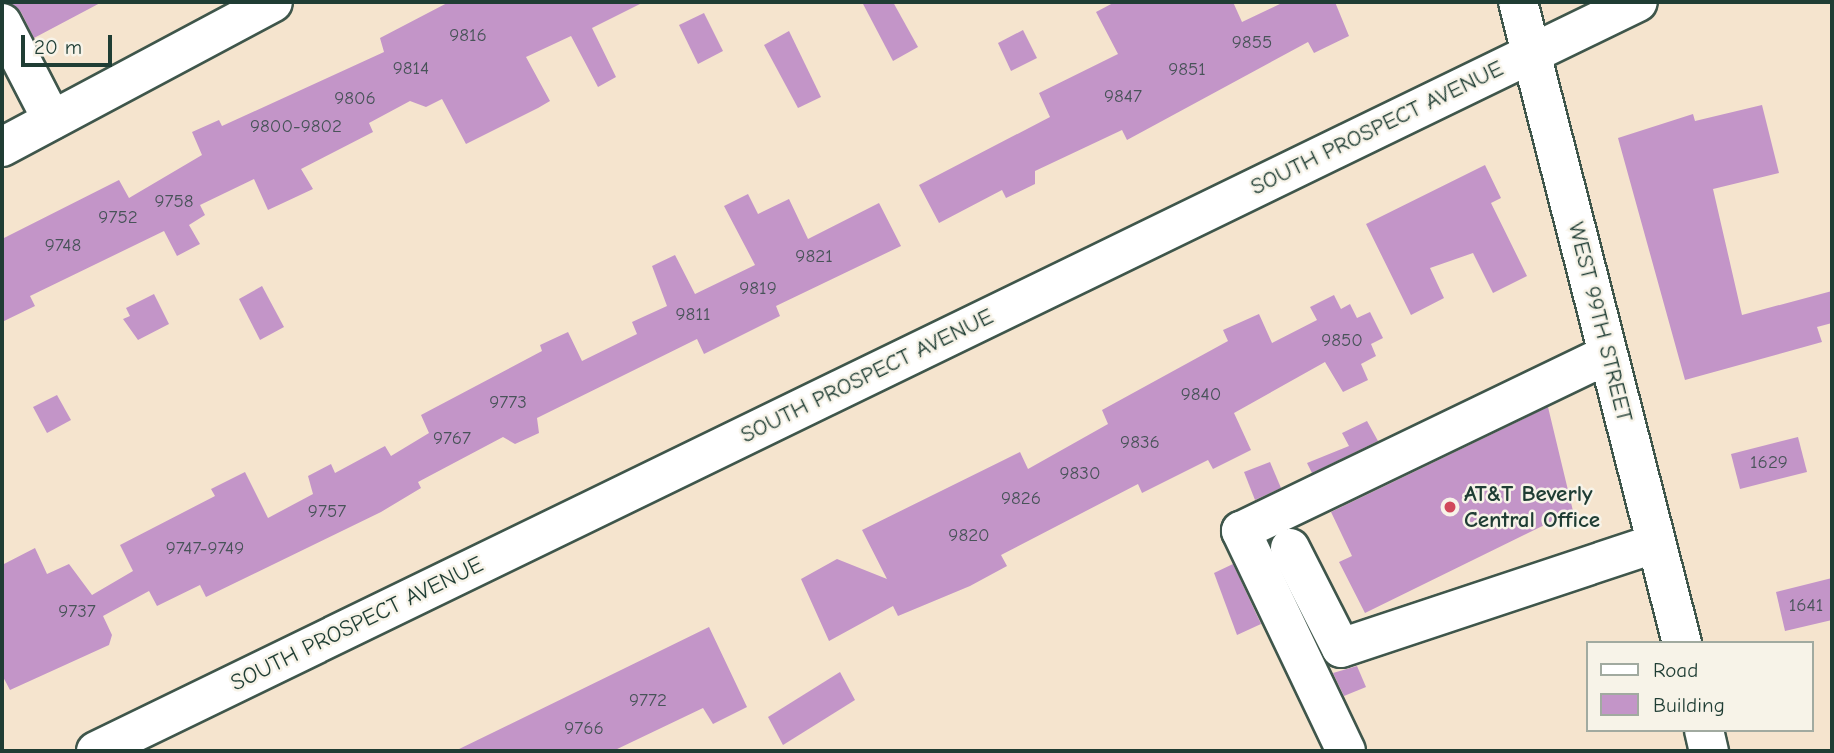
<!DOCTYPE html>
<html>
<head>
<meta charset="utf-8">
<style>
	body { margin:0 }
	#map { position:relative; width:1834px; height:753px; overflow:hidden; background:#f5e4ce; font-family:"Comic Neue",sans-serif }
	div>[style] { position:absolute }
	.building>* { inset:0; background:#c395c8 }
	.roads { filter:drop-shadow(2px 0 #3f564b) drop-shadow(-2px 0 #3f564b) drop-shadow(0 2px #3f564b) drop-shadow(0 -2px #3f564b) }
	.minor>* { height:38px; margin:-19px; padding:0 19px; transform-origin:19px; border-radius:19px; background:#fff }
	.dots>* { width:19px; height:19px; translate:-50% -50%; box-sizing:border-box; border:4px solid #f7f3e8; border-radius:50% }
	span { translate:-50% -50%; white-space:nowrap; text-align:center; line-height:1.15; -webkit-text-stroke:5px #f7f3e8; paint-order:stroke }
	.number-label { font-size:19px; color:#485359 }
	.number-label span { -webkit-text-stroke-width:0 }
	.street-label { font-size:23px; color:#1f3d34 }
	.poi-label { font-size:23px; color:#1f3d34; font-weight:700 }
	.left { translate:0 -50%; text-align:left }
	.frame { position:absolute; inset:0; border:4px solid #1f3d34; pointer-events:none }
	.legend { position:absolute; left:1586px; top:641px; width:228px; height:91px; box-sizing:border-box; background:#f7f3e8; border:2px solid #a1aaa0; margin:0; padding:9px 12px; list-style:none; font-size:21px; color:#1f3d34 }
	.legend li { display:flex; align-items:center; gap:14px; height:35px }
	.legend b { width:35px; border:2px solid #a1aaa0 }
	.scale { position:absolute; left:21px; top:35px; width:91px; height:32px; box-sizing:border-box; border:4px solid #1f3d34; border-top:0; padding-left:9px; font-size:21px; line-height:24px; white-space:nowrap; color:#1f3d34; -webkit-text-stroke:5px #f7f3e8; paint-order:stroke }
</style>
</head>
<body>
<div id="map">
	<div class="building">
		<i style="clip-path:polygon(5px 2px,102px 2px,34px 38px,21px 12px)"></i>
		<i style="clip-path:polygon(449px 2px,644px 2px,592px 28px,616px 77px,598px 87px,571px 36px,526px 57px,550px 101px,538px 108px,466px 144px,442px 99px,426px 107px,410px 101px,369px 123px,373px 132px,301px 169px,313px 189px,268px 210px,254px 179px,200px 205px,205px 215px,189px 225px,200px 244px,177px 256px,164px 231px,30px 296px,35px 306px,2px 322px,2px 239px,119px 180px,129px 198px,202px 155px,192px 132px,219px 120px,222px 126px,384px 52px,380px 38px)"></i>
		<i style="clip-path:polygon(862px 2px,893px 2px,918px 47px,893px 61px)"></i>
		<i style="clip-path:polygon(1115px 2px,1233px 2px,1242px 22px,1284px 2px,1335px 2px,1349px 36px,1314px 53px,1308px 42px,1127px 140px,1122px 130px,1035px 171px,1035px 184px,1006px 198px,1002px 190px,939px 223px,919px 185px,1050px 117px,1039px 93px,1118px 54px,1096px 12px)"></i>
		<i style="clip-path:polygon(704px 13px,723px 51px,698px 64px,679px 25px)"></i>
		<i style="clip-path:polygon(1023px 30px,1037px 58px,1011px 71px,998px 43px)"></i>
		<i style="clip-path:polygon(789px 31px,821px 97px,798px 108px,764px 45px)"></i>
		<i style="clip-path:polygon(1762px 105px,1779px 173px,1713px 189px,1742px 315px,1832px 291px,1832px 323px,1817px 327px,1822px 342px,1685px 380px,1618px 138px,1693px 114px,1695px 121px)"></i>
		<i style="clip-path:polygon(1485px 165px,1501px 198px,1491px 203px,1527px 276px,1493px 293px,1473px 253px,1430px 268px,1444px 298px,1411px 315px,1366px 224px)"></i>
		<i style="clip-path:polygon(748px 194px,758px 214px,789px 199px,808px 239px,879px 203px,901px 246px,776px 306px,780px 316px,704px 354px,697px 339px,537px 418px,539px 433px,515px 444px,503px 437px,418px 482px,421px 488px,381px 512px,206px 597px,200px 585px,157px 606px,149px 591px,103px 616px,112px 635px,109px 645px,10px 690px,2px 675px,2px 565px,35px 548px,47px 574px,69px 564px,92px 595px,133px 571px,120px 545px,215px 496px,211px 489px,245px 472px,268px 518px,313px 494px,308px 476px,331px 464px,335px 473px,385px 446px,391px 456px,429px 433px,421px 415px,542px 351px,540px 345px,568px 332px,582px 361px,637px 334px,632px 322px,667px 306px,652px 266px,675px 255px,695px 294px,755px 265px,724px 206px)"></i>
		<i style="clip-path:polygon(262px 286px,284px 327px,260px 340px,239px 299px)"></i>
		<i style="clip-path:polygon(154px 294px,169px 324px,138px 340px,123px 319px,130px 316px,126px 308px)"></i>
		<i style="clip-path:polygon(1334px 295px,1341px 309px,1350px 304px,1357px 318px,1370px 312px,1383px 338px,1371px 344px,1376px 356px,1361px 364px,1368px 380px,1343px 392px,1325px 362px,1234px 413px,1251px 450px,1213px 469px,1208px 460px,1142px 493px,1138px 484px,1001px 555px,1007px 566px,970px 586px,898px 616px,893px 606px,829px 641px,801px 579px,837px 559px,887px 579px,862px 530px,1020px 452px,1028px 469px,1108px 424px,1102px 410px,1228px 341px,1223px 330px,1259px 314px,1272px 343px,1317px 320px,1310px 307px)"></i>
		<i style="clip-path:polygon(57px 395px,71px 420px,47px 433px,33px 407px)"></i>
		<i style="clip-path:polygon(1548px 407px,1573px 511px,1365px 613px,1339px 562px,1352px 556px,1331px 512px)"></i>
		<i style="clip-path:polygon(1367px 421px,1378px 441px,1312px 473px,1307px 463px,1349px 446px,1342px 433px)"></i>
		<i style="clip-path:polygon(1798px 437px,1807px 472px,1740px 489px,1731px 454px)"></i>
		<i style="clip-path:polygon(1270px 462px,1281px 488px,1255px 500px,1244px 472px)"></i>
		<i style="clip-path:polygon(1233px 564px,1261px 624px,1237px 635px,1214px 573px)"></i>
		<i style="clip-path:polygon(1832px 578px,1832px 620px,1785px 631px,1776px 592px)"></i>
		<i style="clip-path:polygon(709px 627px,747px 707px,713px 724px,703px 708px,613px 751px,455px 751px)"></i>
		<i style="clip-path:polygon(1357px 666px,1366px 687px,1344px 696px,1333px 673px)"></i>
		<i style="clip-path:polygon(840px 672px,855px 700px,783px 745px,768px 717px)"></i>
	</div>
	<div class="roads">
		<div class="minor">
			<i style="left:1518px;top:2px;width:662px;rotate:75.65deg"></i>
			<i style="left:2px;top:23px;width:109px;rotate:62.7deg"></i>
			<i style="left:2px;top:147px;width:307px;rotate:-28.1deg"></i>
			<i style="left:1290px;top:548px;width:112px;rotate:63deg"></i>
			<i style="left:1341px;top:648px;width:332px;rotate:-18.4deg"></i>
			<i style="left:1704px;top:730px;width:22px;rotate:77deg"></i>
			<i style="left:96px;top:751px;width:1714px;rotate:-25.91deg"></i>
			<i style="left:1346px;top:751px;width:244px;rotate:-115.5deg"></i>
			<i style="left:1241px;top:531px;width:407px;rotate:-25.7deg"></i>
		</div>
	</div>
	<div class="dots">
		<i style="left:1450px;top:507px;background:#d1495b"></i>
	</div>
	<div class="number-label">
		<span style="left:468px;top:36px">9816</span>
		<span style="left:1252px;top:43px">9855</span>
		<span style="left:411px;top:69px">9814</span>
		<span style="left:1187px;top:70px">9851</span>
		<span style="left:1123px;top:97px">9847</span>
		<span style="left:355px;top:99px">9806</span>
		<span style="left:296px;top:127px">9800-9802</span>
		<span style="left:174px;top:202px">9758</span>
		<span style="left:118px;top:218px">9752</span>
		<span style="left:63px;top:246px">9748</span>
		<span style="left:814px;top:257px">9821</span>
		<span style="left:758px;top:289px">9819</span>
		<span style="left:693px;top:315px">9811</span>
		<span style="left:1342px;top:341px">9850</span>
		<span style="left:1201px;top:395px">9840</span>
		<span style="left:508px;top:403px">9773</span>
		<span style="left:452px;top:439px">9767</span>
		<span style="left:1140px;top:443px">9836</span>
		<span style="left:1769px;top:463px">1629</span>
		<span style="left:1080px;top:474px">9830</span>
		<span style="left:1021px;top:499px">9826</span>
		<span style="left:327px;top:512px">9757</span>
		<span style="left:969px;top:536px">9820</span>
		<span style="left:205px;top:549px">9747-9749</span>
		<span style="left:1806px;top:606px">1641</span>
		<span style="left:77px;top:612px">9737</span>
		<span style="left:648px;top:701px">9772</span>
		<span style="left:584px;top:729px">9766</span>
	</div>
	<div class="street-label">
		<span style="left:1377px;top:128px;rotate:-26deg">SOUTH PROSPECT AVENUE</span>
		<span style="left:1600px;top:322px;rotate:76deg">WEST 99TH STREET</span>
		<span style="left:867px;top:376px;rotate:-26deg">SOUTH PROSPECT AVENUE</span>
		<span style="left:357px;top:624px;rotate:-26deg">SOUTH PROSPECT AVENUE</span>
	</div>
	<div class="poi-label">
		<span class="left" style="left:1464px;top:507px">AT&amp;T Beverly<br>Central Office</span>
	</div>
	<div class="frame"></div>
	<ul class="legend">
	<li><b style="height:9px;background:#fff"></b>Road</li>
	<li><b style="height:19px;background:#c395c8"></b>Building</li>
	</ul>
	<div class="scale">20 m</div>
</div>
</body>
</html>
